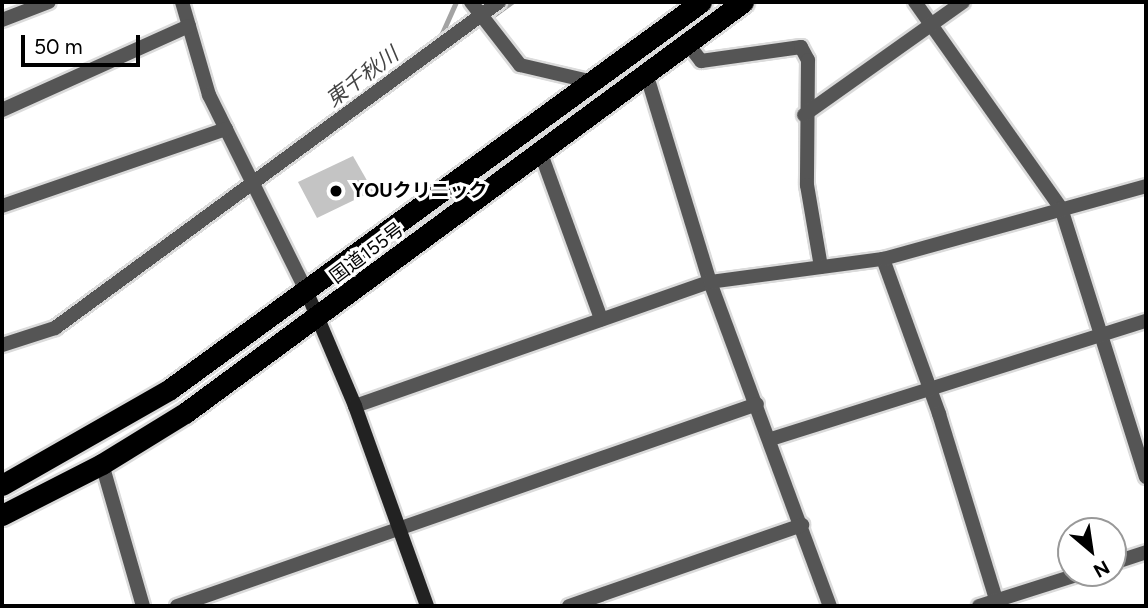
<!DOCTYPE html>
<html>
<head>
<meta charset="utf-8">
<style>
	body { margin:0 }
	#map { position:relative; width:1148px; height:608px; overflow:hidden; background:#fff; font-family:Figtree,"Noto Sans JP",sans-serif }
	div>[style] { position:absolute }
	.stream>* { height:4.5px; margin:-2.25px; padding:0 2.25px; transform-origin:2.25px; border-radius:2.25px; background:#a3a3a3 }
	.building>* { inset:0; background:#c4c4c4 }
	.roads { filter:drop-shadow(2px 0 #dbdbdb) drop-shadow(-2px 0 #dbdbdb) drop-shadow(0 2px #dbdbdb) drop-shadow(0 -2px #dbdbdb) }
	.street>* { height:14px; margin:-7px; padding:0 7px; transform-origin:7px; border-radius:7px; background:#555 }
	.secondary>* { height:14px; margin:-7px; padding:0 7px; transform-origin:7px; border-radius:7px; background:#222 }
	.highway>* { height:21px; margin:-10.5px; padding:0 10.5px; transform-origin:10.5px; border-radius:10.5px; background:#000 }
	.dots>* { width:19px; height:19px; translate:-50% -50%; box-sizing:border-box; border:4px solid #fff; border-radius:50% }
	span { translate:-50% -50%; white-space:nowrap; text-align:center; line-height:1.15; -webkit-text-stroke:6px #fff; paint-order:stroke }
	.poi-label { font-size:19px; color:#000; font-weight:700 }
	.left { translate:0 -50%; text-align:left }
	.street-label { font-size:19px; color:#000 }
	.water-label { font-size:21px; color:#444; font-style:italic }
	.frame { position:absolute; inset:0; border:4px solid #000; pointer-events:none }
	.north { position:absolute; left:1057px; top:517px; width:70px; height:70px; box-sizing:border-box; background:#fff; border:2px solid #999; border-radius:50%; rotate:151deg; font-size:19px; font-weight:700; line-height:28px; text-align:center; color:#000 }
	.north::after { content:''; display:block; margin:auto; width:24px; height:32px; background:#000; clip-path:polygon(50% 0,100% 100%,50% 72%,0 100%) }
	.scale { position:absolute; left:21px; top:35px; width:119px; height:32px; box-sizing:border-box; border:4px solid #000; border-top:0; padding-left:9px; font-size:21px; line-height:24px; white-space:nowrap; color:#000; -webkit-text-stroke:5px #fff; paint-order:stroke }
</style>
</head>
<body>
<div id="map">
	<div class="stream">
		<i style="left:491px;top:17px;width:26px;rotate:-36deg"></i>
		<i style="left:440px;top:38px;width:39px;rotate:-66deg"></i>
	</div>
	<div class="building">
		<i style="clip-path:polygon(353px 156px,373px 191px,317px 218px,298px 182px)"></i>
	</div>
	<div class="roads">
		<div class="street">
			<i style="left:182px;top:2px;width:97px;rotate:73.8deg"></i>
			<i style="left:209px;top:95px;width:216px;rotate:63.6deg"></i>
			<i style="left:471px;top:2px;width:80px;rotate:52.1deg"></i>
			<i style="left:520px;top:65px;width:71px;rotate:13.1deg"></i>
			<i style="left:915px;top:2px;width:252px;rotate:54.7deg"></i>
			<i style="left:1061px;top:208px;width:282px;rotate:72.5deg"></i>
			<i style="left:2px;top:20px;width:50px;rotate:-21deg"></i>
			<i style="left:687px;top:43px;width:23px;rotate:52deg"></i>
			<i style="left:701px;top:61px;width:101px;rotate:-8deg"></i>
			<i style="left:801px;top:47px;width:15px;rotate:62deg"></i>
			<i style="left:808px;top:60px;width:125px;rotate:90.5deg"></i>
			<i style="left:807px;top:185px;width:83px;rotate:80.3deg"></i>
			<i style="left:646px;top:73px;width:219px;rotate:73deg"></i>
			<i style="left:710px;top:282px;width:346px;rotate:69.7deg"></i>
			<i style="left:2px;top:110px;width:205px;rotate:-24.2deg"></i>
			<i style="left:804px;top:115px;width:195px;rotate:-35.4deg"></i>
			<i style="left:540px;top:151px;width:179px;rotate:70deg"></i>
			<i style="left:2px;top:206px;width:237px;rotate:-19deg"></i>
			<i style="left:883px;top:259px;width:165px;rotate:70.1deg"></i>
			<i style="left:939px;top:414px;width:201px;rotate:72.9deg"></i>
			<i style="left:2px;top:345px;width:56px;rotate:-17.8deg"></i>
			<i style="left:55px;top:328px;width:551px;rotate:-36.29deg"></i>
			<i style="left:355px;top:406px;width:376px;rotate:-19.3deg"></i>
			<i style="left:710px;top:282px;width:175px;rotate:-7.6deg"></i>
			<i style="left:883px;top:259px;width:273px;rotate:-15.5deg"></i>
			<i style="left:771px;top:439px;width:393px;rotate:-17.5deg"></i>
			<i style="left:102px;top:464px;width:148px;rotate:73.9deg"></i>
			<i style="left:1113px;top:563px;width:35px;rotate:-18deg"></i>
			<i style="left:177px;top:606px;width:614px;rotate:-19.2deg"></i>
			<i style="left:569px;top:606px;width:247px;rotate:-19.2deg"></i>
			<i style="left:979px;top:606px;width:109px;rotate:-17.6deg"></i>
		</div>
		<div class="secondary">
			<i style="left:305px;top:288px;width:128px;rotate:67deg"></i>
			<i style="left:355px;top:406px;width:213px;rotate:70.2deg"></i>
		</div>
		<div class="highway">
			<i style="left:2px;top:485px;width:193px;rotate:-29.7deg"></i>
			<i style="left:170px;top:389px;width:657px;rotate:-36.09deg"></i>
			<i style="left:2px;top:515px;width:112px;rotate:-27deg"></i>
			<i style="left:102px;top:464px;width:97px;rotate:-31.6deg"></i>
			<i style="left:185px;top:413px;width:693px;rotate:-36.37deg"></i>
		</div>
	</div>
	<div class="dots">
		<i style="left:336px;top:191px;background:#000"></i>
	</div>
	<div class="poi-label">
		<span class="left" style="left:352px;top:191px">YOUクリニック</span>
	</div>
	<div class="street-label">
		<span style="left:367px;top:253px;rotate:-37deg">国道155号</span>
	</div>
	<div class="water-label">
		<span style="left:362px;top:77px;rotate:-37deg">東千秋川</span>
	</div>
	<div class="frame"></div>
	<div class="north">N</div>
	<div class="scale">50 m</div>
</div>
</body>
</html>
